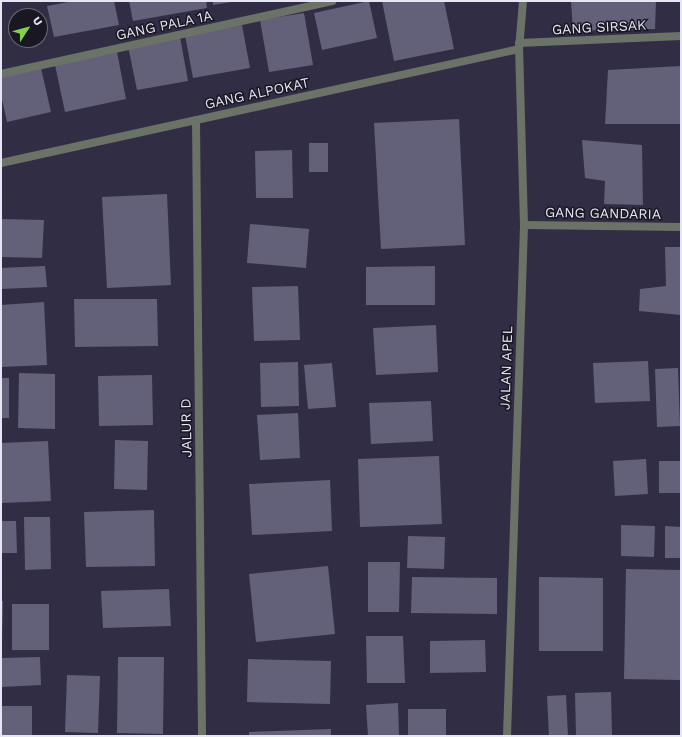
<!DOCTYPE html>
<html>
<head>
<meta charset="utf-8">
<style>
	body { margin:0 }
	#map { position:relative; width:682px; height:737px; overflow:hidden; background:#312d45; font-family:"Work Sans",sans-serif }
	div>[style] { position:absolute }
	.building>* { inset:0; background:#63607a }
	.minor>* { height:8px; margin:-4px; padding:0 4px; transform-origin:4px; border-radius:4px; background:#6b7267 }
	span { translate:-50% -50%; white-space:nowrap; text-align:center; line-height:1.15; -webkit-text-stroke:3px #191722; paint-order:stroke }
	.street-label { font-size:14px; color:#e6e5f4 }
	.frame { position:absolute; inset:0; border:2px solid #e6e5f4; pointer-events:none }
	.north { position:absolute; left:8px; top:8px; width:40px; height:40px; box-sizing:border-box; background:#191722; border:1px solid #6b6976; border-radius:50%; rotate:54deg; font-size:11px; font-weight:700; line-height:16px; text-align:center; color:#e6e5f4 }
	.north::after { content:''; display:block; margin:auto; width:14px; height:18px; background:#84d04e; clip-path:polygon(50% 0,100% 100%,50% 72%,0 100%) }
</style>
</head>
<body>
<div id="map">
	<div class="building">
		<i style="clip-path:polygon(74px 1px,114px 1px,119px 25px,54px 37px,47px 6px)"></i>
		<i style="clip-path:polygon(129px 1px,206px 1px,207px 8px,133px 21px)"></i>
		<i style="clip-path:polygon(213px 1px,231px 1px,231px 2px,213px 5px)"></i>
		<i style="clip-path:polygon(369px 1px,377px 38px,322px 50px,314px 13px)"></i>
		<i style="clip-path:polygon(382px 1px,444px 1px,454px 49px,394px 61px)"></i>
		<i style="clip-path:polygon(571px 1px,656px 1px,655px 29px,573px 31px)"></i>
		<i style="clip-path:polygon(304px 13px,313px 65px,269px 72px,260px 20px)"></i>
		<i style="clip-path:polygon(242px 25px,250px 68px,193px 78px,185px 35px)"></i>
		<i style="clip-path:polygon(180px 37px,188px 81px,137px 90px,128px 46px)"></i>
		<i style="clip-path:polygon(117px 52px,126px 99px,65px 112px,55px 65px)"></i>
		<i style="clip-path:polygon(681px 66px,681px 124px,605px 124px,608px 70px)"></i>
		<i style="clip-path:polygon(41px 68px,51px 112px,7px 122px,1px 95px,1px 77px)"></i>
		<i style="clip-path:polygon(459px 119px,465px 245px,381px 249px,374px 123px)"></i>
		<i style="clip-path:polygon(582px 140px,642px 145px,643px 205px,604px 204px,605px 181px,585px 178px)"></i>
		<i style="clip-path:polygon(309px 143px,328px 143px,328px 172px,309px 172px)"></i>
		<i style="clip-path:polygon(292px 150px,293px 198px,256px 198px,255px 151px)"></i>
		<i style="clip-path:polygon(167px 194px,171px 285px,107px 288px,102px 197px)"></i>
		<i style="clip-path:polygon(1px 219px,44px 220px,42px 258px,1px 257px)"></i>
		<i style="clip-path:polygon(250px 224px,309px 229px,306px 268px,247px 263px)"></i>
		<i style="clip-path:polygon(665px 247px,681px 247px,681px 315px,639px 311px,640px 289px,666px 286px)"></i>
		<i style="clip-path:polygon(45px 266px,47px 287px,1px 289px,1px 268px)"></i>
		<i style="clip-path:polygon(435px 266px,435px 305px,366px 305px,366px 267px)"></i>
		<i style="clip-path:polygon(298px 286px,300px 340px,254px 341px,252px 287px)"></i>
		<i style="clip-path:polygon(74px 299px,157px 299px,158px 346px,75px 347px)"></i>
		<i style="clip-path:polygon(44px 302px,47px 365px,1px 367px,1px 305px)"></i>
		<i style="clip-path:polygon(436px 325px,438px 372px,376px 375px,373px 328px)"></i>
		<i style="clip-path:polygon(648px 361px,650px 401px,595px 403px,593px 363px)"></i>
		<i style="clip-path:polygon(298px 362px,299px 406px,261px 407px,260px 363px)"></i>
		<i style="clip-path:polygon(332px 363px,336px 407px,308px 409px,304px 365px)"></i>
		<i style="clip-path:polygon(678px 368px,680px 426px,657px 427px,655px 369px)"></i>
		<i style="clip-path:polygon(19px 373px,55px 374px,55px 429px,18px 428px)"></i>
		<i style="clip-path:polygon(152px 375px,153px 425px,99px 426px,98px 376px)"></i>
		<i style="clip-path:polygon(1px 378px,9px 378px,9px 418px,1px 418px)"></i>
		<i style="clip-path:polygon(431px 401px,433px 441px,371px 444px,369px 403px)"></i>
		<i style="clip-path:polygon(298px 413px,300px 458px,260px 460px,257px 415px)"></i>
		<i style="clip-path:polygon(115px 440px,148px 441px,147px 490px,114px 489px)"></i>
		<i style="clip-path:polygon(48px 441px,51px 501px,1px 503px,1px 443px)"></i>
		<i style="clip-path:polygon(439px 456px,442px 524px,360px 527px,358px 459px)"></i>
		<i style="clip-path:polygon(646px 459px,648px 494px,615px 496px,613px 461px)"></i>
		<i style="clip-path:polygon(659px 461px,681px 461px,681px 493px,659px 493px)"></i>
		<i style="clip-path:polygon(330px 480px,332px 531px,252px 535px,249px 484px)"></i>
		<i style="clip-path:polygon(154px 510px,155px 566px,86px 567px,84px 512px)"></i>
		<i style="clip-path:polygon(24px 517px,50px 517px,51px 569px,25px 570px)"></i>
		<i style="clip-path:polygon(1px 521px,16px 521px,17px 553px,1px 553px)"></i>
		<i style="clip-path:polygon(621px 525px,655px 526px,654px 557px,621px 556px)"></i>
		<i style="clip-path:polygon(665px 526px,681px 527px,681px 558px,665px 558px)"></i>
		<i style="clip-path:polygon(408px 536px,445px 537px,444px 569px,407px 568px)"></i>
		<i style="clip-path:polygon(368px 562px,400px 562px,399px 612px,368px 612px)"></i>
		<i style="clip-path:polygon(328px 566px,335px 634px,256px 642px,249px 574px)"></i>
		<i style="clip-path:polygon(626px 569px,681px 570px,681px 680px,624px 679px)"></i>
		<i style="clip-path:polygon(412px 577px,497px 578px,497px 614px,411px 613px)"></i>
		<i style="clip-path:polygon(539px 577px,603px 578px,603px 651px,539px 651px)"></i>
		<i style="clip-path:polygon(169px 589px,171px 626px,103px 628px,101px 591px)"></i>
		<i style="clip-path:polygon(1px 601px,3px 601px,2px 642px,1px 642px)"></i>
		<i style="clip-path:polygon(12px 604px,49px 604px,49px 650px,12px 650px)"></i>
		<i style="clip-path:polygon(366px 636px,403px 636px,405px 683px,367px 683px)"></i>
		<i style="clip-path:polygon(485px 640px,486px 672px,430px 673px,430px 641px)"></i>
		<i style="clip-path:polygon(40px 657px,41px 685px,1px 687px,1px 658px)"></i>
		<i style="clip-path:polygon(118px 657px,164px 657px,163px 734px,117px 733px)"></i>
		<i style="clip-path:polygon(248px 659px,331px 661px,330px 704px,247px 702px)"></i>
		<i style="clip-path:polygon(67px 675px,100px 676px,98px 733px,65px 732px)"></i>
		<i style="clip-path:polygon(611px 692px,612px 736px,576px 736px,575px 693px)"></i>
		<i style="clip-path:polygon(566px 695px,568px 736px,549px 736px,547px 696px)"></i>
		<i style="clip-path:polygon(398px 703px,399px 736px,368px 736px,366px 705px)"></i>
		<i style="clip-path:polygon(1px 706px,32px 706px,32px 736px,1px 736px)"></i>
		<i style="clip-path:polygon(408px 709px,446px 709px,446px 736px,408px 736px)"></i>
		<i style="clip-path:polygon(331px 729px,331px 736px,249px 736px,249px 732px)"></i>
	</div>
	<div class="minor">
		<i style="left:519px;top:43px;width:162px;rotate:-2.5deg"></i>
		<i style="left:1px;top:74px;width:339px;rotate:-12.4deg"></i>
		<i style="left:196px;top:120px;width:616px;rotate:89.44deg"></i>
		<i style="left:1px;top:163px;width:530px;rotate:-12.41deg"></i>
		<i style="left:524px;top:225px;width:157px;rotate:0.7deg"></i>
		<i style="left:507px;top:736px;width:511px;rotate:-88.09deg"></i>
		<i style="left:524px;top:225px;width:176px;rotate:-91.6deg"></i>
		<i style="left:519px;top:49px;width:48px;rotate:-85.2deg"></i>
	</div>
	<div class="street-label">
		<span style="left:164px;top:25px;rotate:-12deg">GANG PALA 1A</span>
		<span style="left:599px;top:27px;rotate:-3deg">GANG SIRSAK</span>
		<span style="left:257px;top:93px;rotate:-12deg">GANG ALPOKAT</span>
		<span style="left:603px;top:213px;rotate:1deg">GANG GANDARIA</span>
		<span style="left:506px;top:368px;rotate:-88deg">JALAN APEL</span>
		<span style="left:186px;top:428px;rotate:-91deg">JALUR D</span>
	</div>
	<div class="frame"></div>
	<div class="north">U</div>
</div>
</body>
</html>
